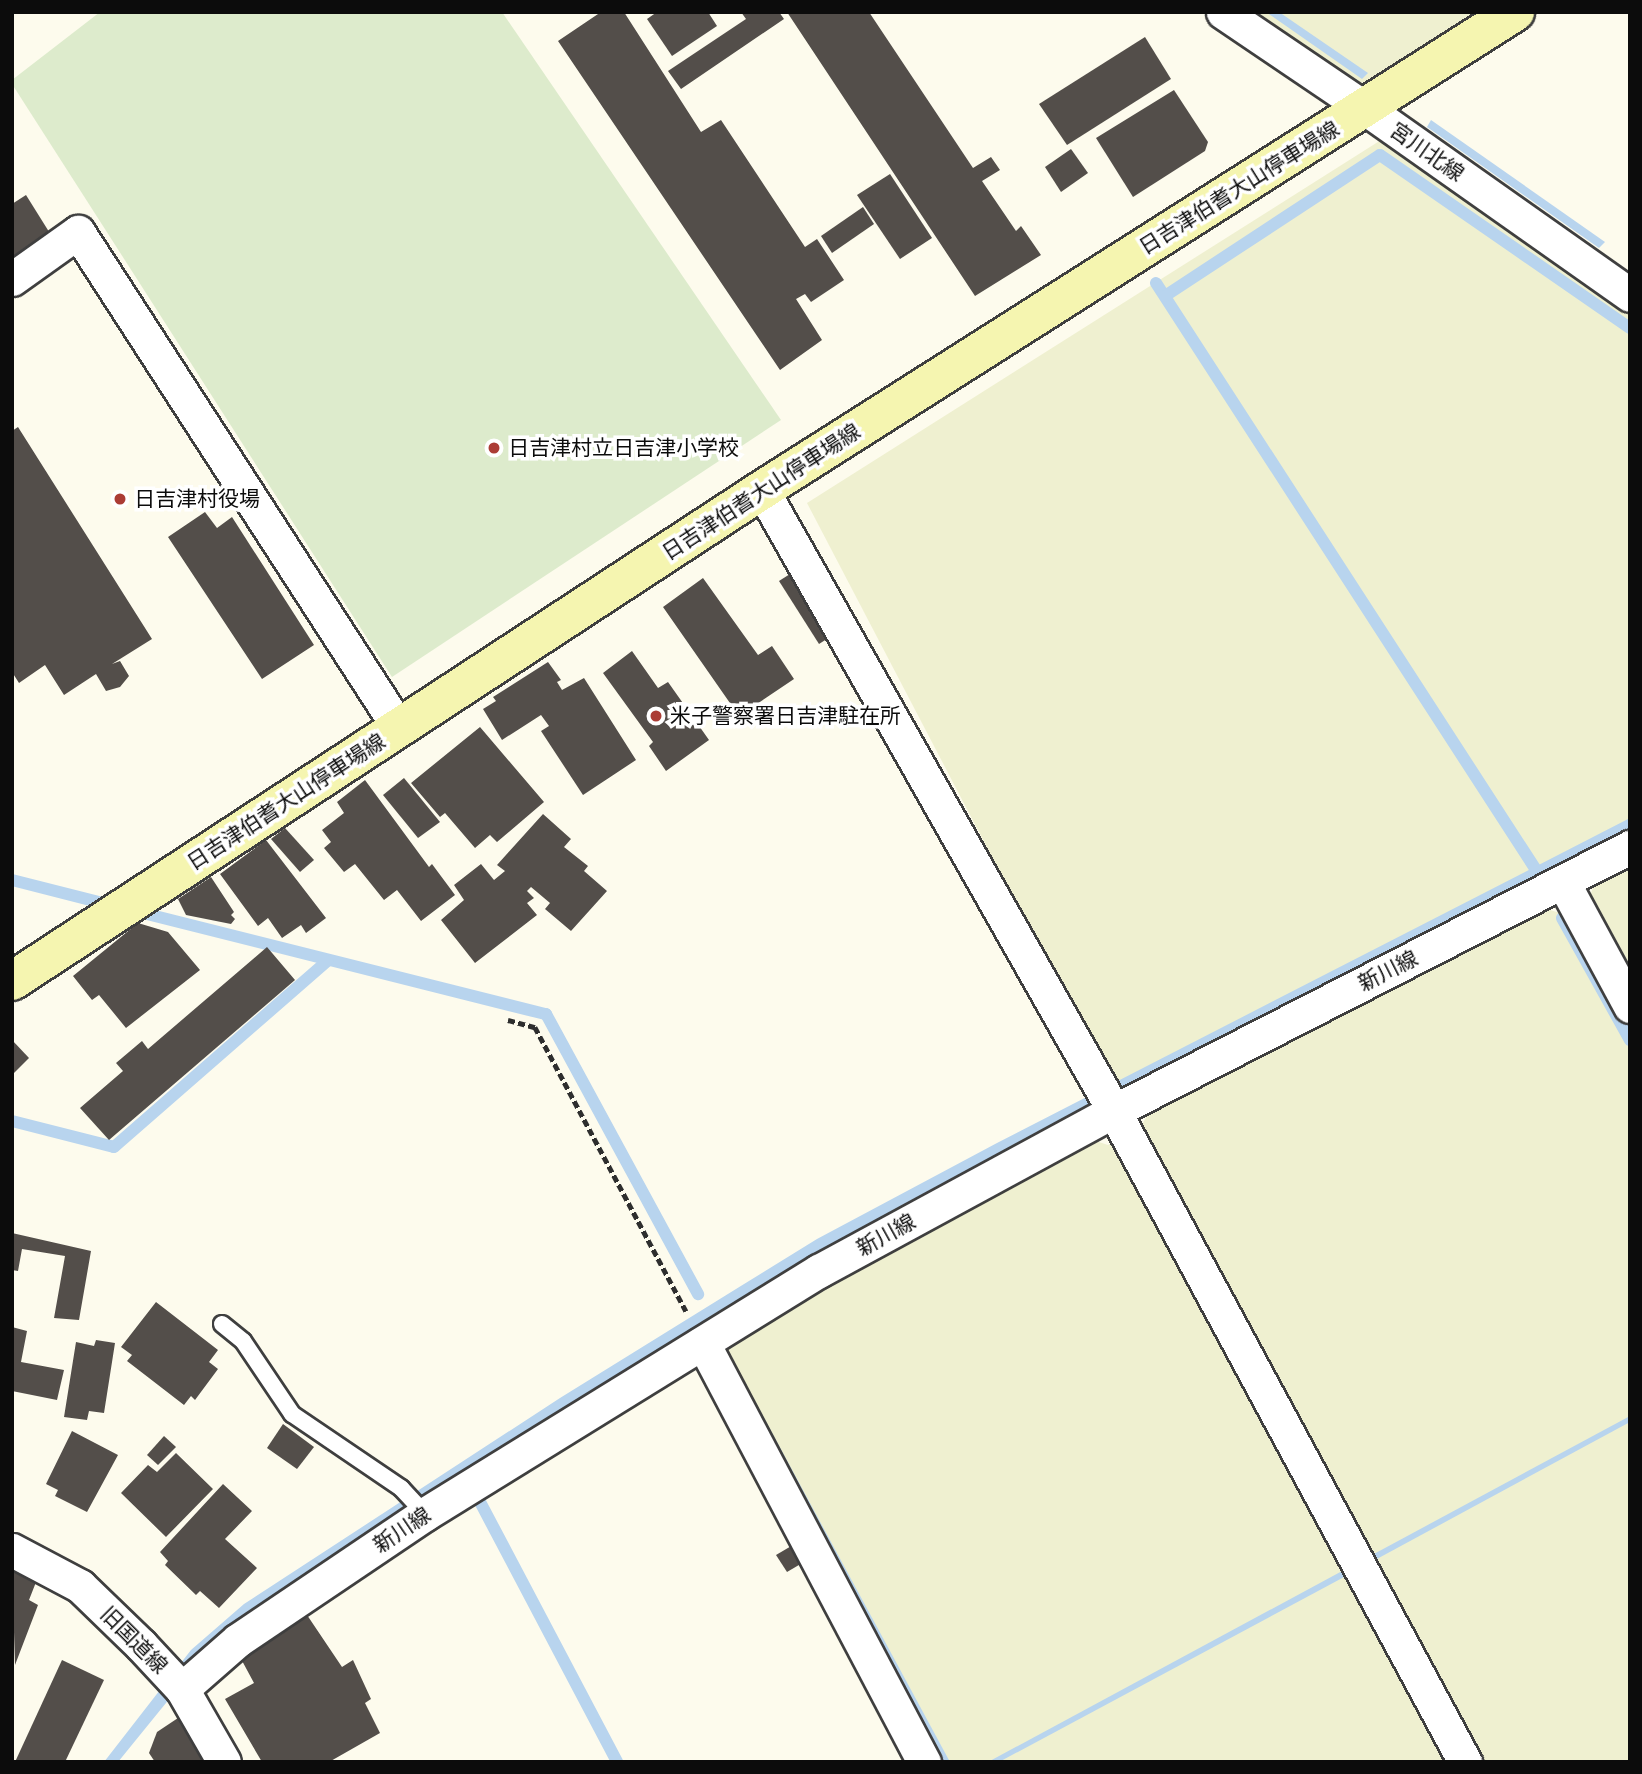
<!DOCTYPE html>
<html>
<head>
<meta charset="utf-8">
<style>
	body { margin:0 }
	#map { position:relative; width:1642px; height:1774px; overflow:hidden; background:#fdfbed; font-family:"Roboto Serif","Noto Sans JP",serif }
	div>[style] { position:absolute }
	.farmland>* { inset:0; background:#eff0d0 }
	.pitch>* { inset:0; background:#ddebcc }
	.water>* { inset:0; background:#b8d4ee }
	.stream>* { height:12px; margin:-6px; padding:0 6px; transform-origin:6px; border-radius:6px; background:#b8d4ee }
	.building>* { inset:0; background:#534e4a }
	.path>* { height:4.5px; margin-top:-2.25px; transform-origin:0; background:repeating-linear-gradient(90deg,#2e2e2e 0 7px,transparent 0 10.5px) }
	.roads { filter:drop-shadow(2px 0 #3f3f3f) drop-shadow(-2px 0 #3f3f3f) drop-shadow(0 2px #3f3f3f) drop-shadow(0 -2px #3f3f3f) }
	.service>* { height:16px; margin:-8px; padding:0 8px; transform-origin:8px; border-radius:8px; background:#fff }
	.minor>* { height:33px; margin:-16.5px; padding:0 16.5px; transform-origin:16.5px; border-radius:16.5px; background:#fff }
	.secondary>* { height:38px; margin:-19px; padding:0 19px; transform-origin:19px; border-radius:19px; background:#f5f5b0 }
	.dots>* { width:19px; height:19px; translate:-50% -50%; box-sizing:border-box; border:4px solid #fff; border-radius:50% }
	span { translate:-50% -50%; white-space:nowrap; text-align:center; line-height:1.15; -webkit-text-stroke:7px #fff; paint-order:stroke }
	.street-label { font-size:21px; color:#0c0c0c }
	.poi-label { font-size:21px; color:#0c0c0c }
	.left { translate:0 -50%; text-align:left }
	.frame { position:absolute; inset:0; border:14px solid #0c0c0c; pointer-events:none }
</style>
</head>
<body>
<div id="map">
	<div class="farmland">
		<i style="clip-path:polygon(1256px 12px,1488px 12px,1388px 77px,1359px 83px)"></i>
		<i style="clip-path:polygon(1381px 140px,1630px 313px,1630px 830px,1131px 1090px,1108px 1079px,807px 503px)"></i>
		<i style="clip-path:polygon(1630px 862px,1630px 982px,1588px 904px,1595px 880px)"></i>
		<i style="clip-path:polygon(1544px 908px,1569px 916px,1630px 1027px,1630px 1762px,1481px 1762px,1139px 1130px,1148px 1114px)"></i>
		<i style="clip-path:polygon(1093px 1140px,1108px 1145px,1113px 1142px,1453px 1762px,937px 1762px,723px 1363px,730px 1338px)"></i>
	</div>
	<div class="pitch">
		<i style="clip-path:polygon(100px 12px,502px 12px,781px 420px,392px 677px,12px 84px,12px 80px)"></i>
	</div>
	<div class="water">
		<i style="clip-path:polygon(1266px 12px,1279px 12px,1368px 73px,1362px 79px)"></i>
		<i style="clip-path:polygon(1431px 120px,1605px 242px,1599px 248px,1427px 127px)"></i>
		<i style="clip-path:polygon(1630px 818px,1630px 830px,820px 1251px,742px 1298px,566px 1409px,205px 1655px,118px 1762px,104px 1762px,191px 1650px,244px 1604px,560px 1398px,736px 1289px,817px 1239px,997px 1143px)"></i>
		<i style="clip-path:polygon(731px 1357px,950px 1762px,943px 1762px,726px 1360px)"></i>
		<i style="clip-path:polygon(1630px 1416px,1630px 1422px,1375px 1560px,1372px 1555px)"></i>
		<i style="clip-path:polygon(1344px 1570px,1346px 1576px,999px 1762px,988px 1762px)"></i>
	</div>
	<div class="stream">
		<i style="left:1156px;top:283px;width:703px;rotate:57.08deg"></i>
		<i style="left:1165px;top:296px;width:257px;rotate:-33.3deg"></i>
		<i style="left:1380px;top:155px;width:304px;rotate:34.7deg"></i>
		<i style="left:12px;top:880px;width:105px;rotate:14.3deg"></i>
		<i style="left:135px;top:911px;width:424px;rotate:14.1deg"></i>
		<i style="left:546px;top:1014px;width:319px;rotate:61.5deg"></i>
		<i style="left:1562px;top:918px;width:140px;rotate:60.9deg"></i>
		<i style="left:12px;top:1121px;width:105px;rotate:14.3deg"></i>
		<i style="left:114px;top:1147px;width:283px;rotate:-41.1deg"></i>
		<i style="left:478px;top:1498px;width:298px;rotate:62.2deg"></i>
	</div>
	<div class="building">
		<i style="clip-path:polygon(601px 12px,624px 12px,701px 132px,721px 120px,805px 247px,817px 239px,844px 280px,811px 302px,805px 294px,796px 299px,822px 340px,780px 370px,558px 41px)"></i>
		<i style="clip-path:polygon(657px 12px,708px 12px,717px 26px,672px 56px,647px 19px)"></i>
		<i style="clip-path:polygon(741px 12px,779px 12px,784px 19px,681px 89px,668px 71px,746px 19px)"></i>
		<i style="clip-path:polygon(787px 12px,869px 12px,973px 168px,991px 157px,1000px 170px,982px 181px,1016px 231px,1021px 226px,1041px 255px,975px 296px)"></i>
		<i style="clip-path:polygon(1145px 37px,1171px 79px,1067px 145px,1039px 104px)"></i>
		<i style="clip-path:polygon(1174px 90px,1208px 142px,1205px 151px,1133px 197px,1096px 138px)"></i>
		<i style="clip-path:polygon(1071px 149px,1088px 173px,1061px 192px,1045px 167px)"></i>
		<i style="clip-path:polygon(890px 174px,932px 238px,900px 259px,857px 195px)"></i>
		<i style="clip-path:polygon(26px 195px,51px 235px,12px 260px,12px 204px)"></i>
		<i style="clip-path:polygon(863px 207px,874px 224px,832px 253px,821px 236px)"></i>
		<i style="clip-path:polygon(18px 427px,152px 639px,112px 664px,120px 661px,129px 676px,120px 687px,106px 691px,96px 674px,64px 695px,45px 665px,19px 683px,12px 672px,12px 431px)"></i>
		<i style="clip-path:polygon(205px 512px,217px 528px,232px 517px,314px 645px,262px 679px,168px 537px)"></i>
		<i style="clip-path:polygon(790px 574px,830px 637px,819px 644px,779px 581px)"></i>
		<i style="clip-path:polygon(703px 578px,758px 655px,772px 646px,794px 679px,739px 716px,663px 607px)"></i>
		<i style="clip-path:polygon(632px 651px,658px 688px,668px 682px,709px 740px,666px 771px,649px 746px,653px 742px,603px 673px)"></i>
		<i style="clip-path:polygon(548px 662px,561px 680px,557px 682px,562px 690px,584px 678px,636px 760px,583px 795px,541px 731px,549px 726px,541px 715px,502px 740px,483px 709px,496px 701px,493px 697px)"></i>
		<i style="clip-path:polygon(480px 727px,544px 802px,497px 842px,490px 835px,475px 848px,445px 813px,440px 817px,411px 783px)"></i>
		<i style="clip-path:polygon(404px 778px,440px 822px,418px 838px,383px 795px)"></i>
		<i style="clip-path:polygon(365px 780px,429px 867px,432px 864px,455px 895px,421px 921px,397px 890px,384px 900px,355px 864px,344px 872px,324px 848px,331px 842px,322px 830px,344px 813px,337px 802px)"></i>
		<i style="clip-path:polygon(543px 814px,571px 839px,564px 847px,588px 866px,584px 871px,607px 891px,571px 931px,545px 909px,550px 903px,531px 887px,527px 891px,534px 898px,527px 903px,537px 915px,475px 963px,441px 920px,464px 900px,454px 885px,481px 864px,494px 880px,505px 871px,497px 865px)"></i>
		<i style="clip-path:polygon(285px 828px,314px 860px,300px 872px,271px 839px)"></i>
		<i style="clip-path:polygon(266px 840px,326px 918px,306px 933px,301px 925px,282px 938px,268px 918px,258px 926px,220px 874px)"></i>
		<i style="clip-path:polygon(211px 877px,234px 912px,231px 915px,235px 919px,231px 924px,186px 915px,178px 899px)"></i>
		<i style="clip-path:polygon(138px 923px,168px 932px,200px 970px,126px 1028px,99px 995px,92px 1000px,73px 976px)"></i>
		<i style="clip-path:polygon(267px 947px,295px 980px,109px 1140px,80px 1108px,123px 1071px,116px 1063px,142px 1041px,148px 1049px)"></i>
		<i style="clip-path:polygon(12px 1040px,29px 1058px,12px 1075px)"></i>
		<i style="clip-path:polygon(12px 1233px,91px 1251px,79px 1320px,54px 1318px,65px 1256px,22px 1249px,18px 1271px,12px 1270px)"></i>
		<i style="clip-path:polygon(156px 1302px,218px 1350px,209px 1362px,218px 1369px,195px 1400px,191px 1396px,184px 1405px,127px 1361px,132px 1355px,121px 1347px)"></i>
		<i style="clip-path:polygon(12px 1327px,27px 1331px,21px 1362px,64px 1370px,57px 1400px,12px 1391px)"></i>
		<i style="clip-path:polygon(96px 1340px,115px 1343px,104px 1413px,89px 1411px,87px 1420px,64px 1417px,76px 1342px,94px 1346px)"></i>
		<i style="clip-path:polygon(283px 1424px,314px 1447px,297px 1469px,267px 1448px)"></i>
		<i style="clip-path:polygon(72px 1431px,118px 1455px,87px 1512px,55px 1496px,58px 1490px,46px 1484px)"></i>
		<i style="clip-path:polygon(164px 1436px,176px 1447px,158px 1465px,147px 1455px)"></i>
		<i style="clip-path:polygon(176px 1453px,213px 1489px,166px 1537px,121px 1493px,148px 1465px,157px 1472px)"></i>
		<i style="clip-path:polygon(223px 1484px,252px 1511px,225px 1539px,257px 1568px,219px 1608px,200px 1591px,196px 1595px,165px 1565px,168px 1561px,160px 1552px)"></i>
		<i style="clip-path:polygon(793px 1545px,804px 1562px,787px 1572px,776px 1555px)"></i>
		<i style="clip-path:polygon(12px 1567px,38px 1577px,29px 1600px,38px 1605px,15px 1665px)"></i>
		<i style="clip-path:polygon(305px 1612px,342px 1667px,353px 1660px,371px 1699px,365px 1703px,380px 1733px,329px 1762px,262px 1762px,225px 1699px,254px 1683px,240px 1657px)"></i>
		<i style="clip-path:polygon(62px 1660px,104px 1680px,65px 1762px,15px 1762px)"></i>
		<i style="clip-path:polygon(178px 1718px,206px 1762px,155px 1762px,149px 1753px,157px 1732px)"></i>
	</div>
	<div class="path">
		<i style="left:508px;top:1020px;width:28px;rotate:15deg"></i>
		<i style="left:535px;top:1027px;width:322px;rotate:62deg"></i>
	</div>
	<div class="roads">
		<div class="service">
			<i style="left:222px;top:1324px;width:27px;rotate:39deg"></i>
			<i style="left:243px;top:1341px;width:88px;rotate:56.1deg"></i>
			<i style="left:292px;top:1414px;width:132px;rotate:34.2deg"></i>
			<i style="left:401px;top:1488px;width:35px;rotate:47deg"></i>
		</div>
		<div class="minor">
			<i style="left:1223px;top:12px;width:171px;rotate:34.1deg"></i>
			<i style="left:1365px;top:108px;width:324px;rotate:35.2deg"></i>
			<i style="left:12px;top:279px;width:81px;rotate:-35.5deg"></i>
			<i style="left:78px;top:232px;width:591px;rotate:57.09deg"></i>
			<i style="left:762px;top:490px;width:714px;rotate:60.45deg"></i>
			<i style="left:1114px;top:1111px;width:740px;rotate:61.67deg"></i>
			<i style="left:1563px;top:882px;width:141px;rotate:61.6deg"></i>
			<i style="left:703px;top:1343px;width:474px;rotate:62.2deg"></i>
			<i style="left:12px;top:1550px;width:77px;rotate:27.9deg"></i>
			<i style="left:80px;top:1586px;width:85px;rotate:44deg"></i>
			<i style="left:141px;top:1645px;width:60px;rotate:47deg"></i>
			<i style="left:182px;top:1689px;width:84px;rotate:60.1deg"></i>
			<i style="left:182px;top:1689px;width:74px;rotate:-41.2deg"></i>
			<i style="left:238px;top:1640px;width:225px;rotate:-34deg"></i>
			<i style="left:425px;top:1514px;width:463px;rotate:-31.7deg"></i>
			<i style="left:819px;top:1271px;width:336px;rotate:-28.5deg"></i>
			<i style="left:1114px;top:1111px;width:580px;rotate:-27.1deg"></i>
		</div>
		<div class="secondary">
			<i style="left:12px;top:981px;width:896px;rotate:-33.21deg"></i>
			<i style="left:762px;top:490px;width:892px;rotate:-32.41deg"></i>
		</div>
	</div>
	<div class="dots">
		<i style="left:494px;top:448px;background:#ab3c35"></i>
		<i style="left:120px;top:499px;background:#ab3c35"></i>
		<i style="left:656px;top:716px;background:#ab3c35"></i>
	</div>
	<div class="street-label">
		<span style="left:1427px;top:152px;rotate:35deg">宮川北線</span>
		<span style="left:1239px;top:188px;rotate:-32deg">日吉津伯耆大山停車場線</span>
		<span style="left:761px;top:492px;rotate:-33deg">日吉津伯耆大山停車場線</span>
		<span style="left:286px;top:802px;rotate:-33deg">日吉津伯耆大山停車場線</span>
		<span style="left:1388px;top:971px;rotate:-27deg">新川線</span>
		<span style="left:886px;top:1235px;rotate:-29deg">新川線</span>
		<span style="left:402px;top:1530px;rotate:-34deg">新川線</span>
		<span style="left:134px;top:1640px;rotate:45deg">旧国道線</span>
	</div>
	<div class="poi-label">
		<span class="left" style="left:508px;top:448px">日吉津村立日吉津小学校</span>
		<span class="left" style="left:134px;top:499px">日吉津村役場</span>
		<span class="left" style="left:670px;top:716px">米子警察署日吉津駐在所</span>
	</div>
	<div class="frame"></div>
</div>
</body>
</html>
